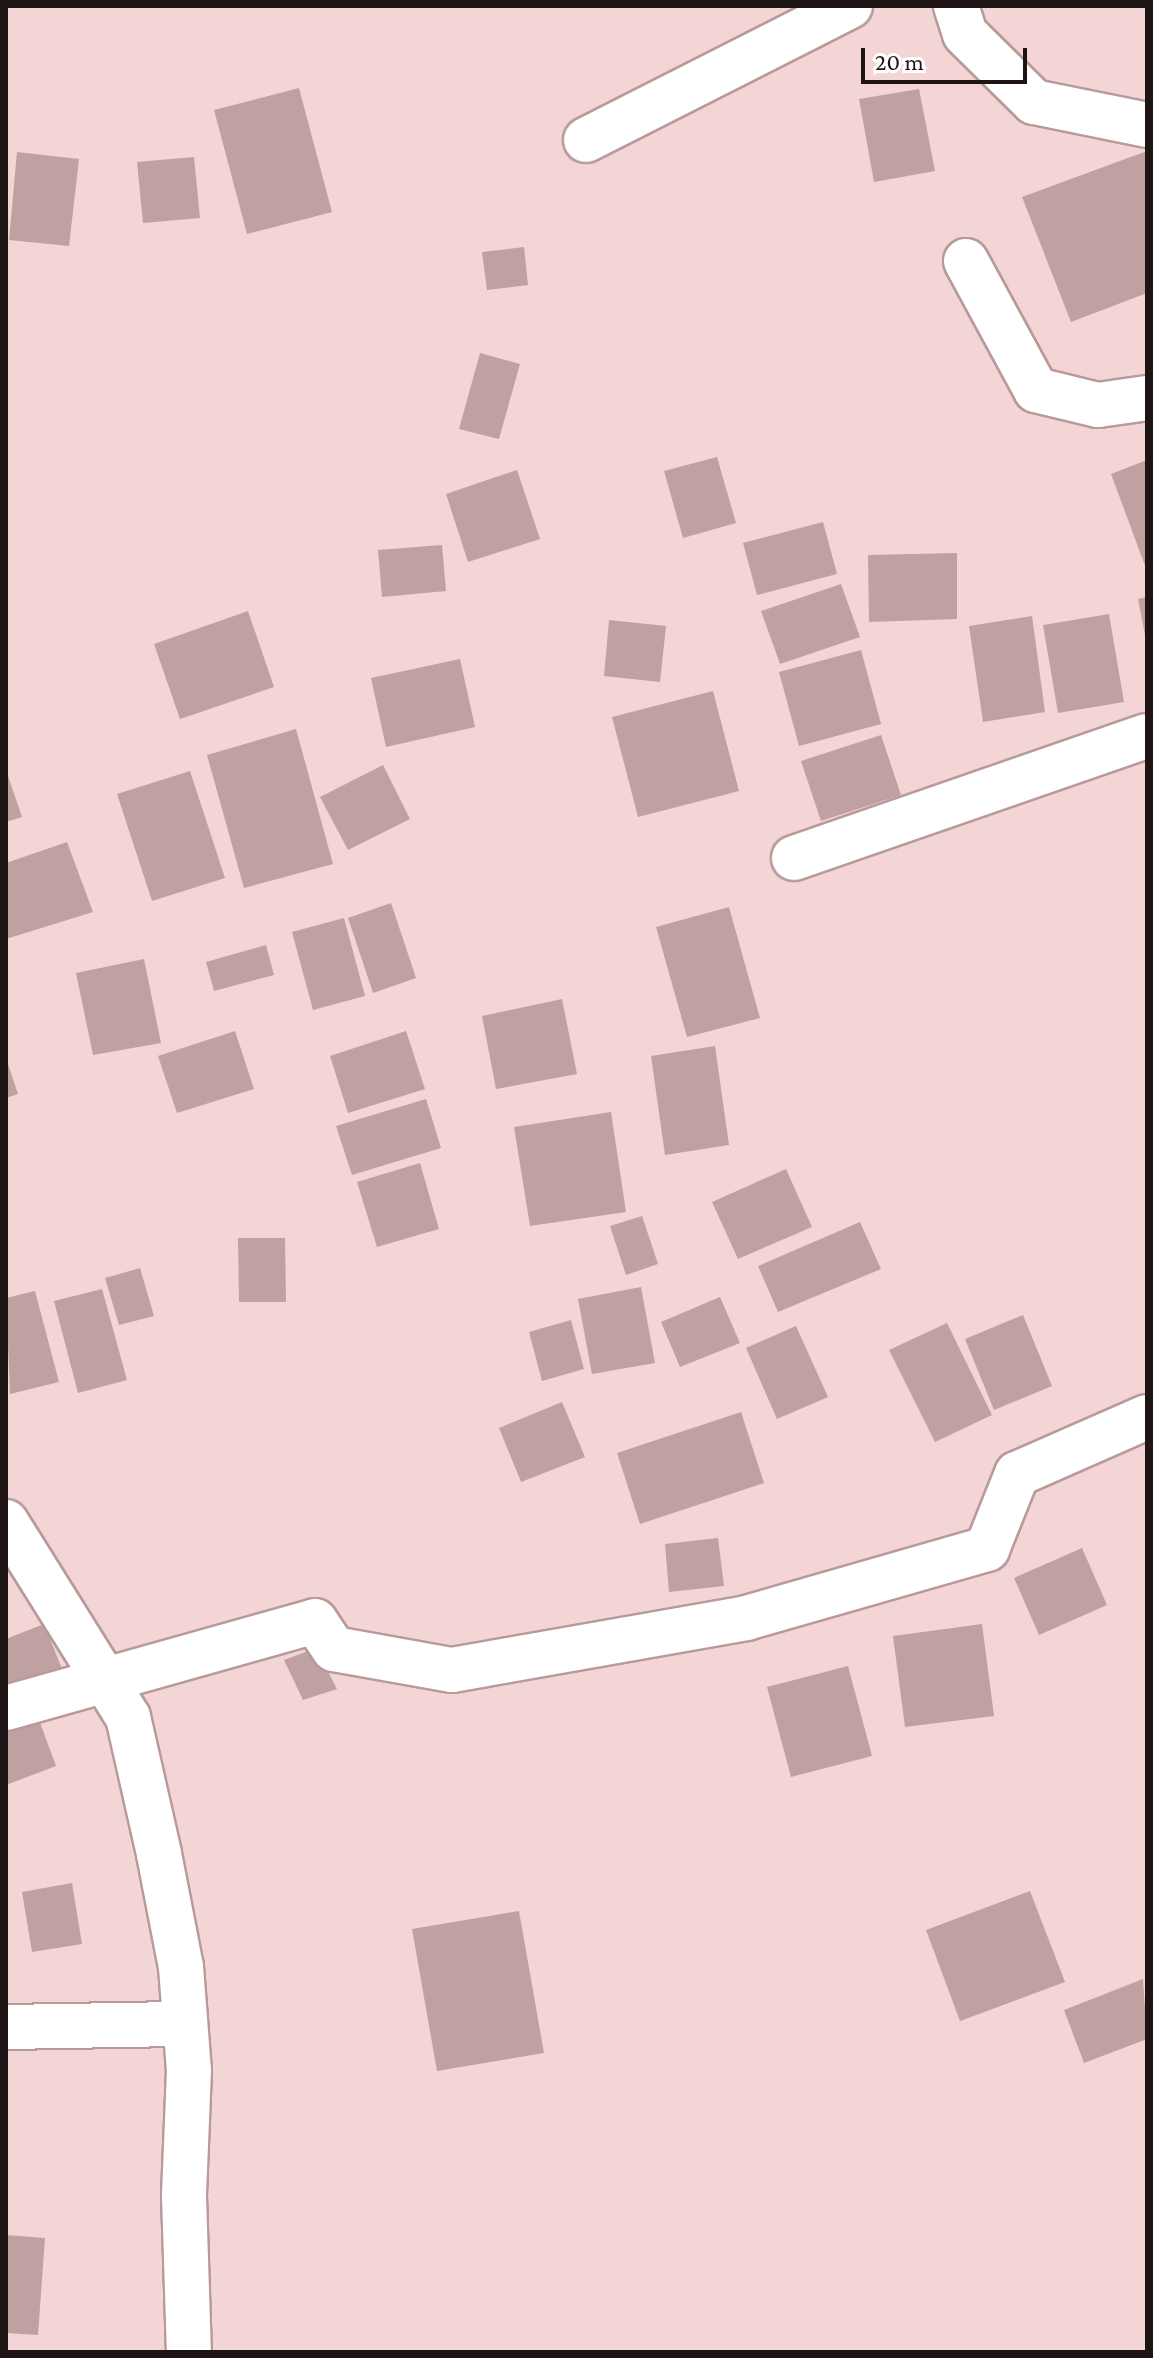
<!DOCTYPE html>
<html>
<head>
<meta charset="utf-8">
<style>
	body { margin:0 }
	#map { position:relative; width:1153px; height:2358px; overflow:hidden; background:#f4d5d5; font-family:"Crimson Pro",serif }
	div>[style] { position:absolute }
	.building>* { inset:0; background:#bfa1a1 }
	.roads { filter:drop-shadow(2px 0 #b79a99) drop-shadow(-2px 0 #b79a99) drop-shadow(0 2px #b79a99) drop-shadow(0 -2px #b79a99) }
	.minor>* { height:44px; margin:-22px; padding:0 22px; transform-origin:22px; border-radius:22px; background:#fff }
	span { translate:-50% -50%; white-space:nowrap; text-align:center; line-height:1.15; -webkit-text-stroke:7px #fff; paint-order:stroke }
	.frame { position:absolute; inset:0; border:8px solid #1e1414; pointer-events:none }
	.scale { position:absolute; left:861px; top:48px; width:166px; height:36px; box-sizing:border-box; border:4px solid #1e1414; border-top:0; padding-left:10px; font-size:24px; line-height:28px; white-space:nowrap; color:#1e1414; -webkit-text-stroke:6px #fff; paint-order:stroke }
</style>
</head>
<body>
<div id="map">
	<div class="building">
		<i style="clip-path:polygon(299px 88px,332px 212px,247px 234px,214px 110px)"></i>
		<i style="clip-path:polygon(919px 89px,935px 171px,874px 182px,859px 99px)"></i>
		<i style="clip-path:polygon(1147px 151px,1147px 293px,1071px 322px,1022px 197px)"></i>
		<i style="clip-path:polygon(17px 152px,79px 159px,69px 246px,9px 240px)"></i>
		<i style="clip-path:polygon(194px 157px,200px 218px,143px 223px,137px 162px)"></i>
		<i style="clip-path:polygon(524px 247px,528px 285px,487px 290px,482px 252px)"></i>
		<i style="clip-path:polygon(480px 353px,520px 364px,499px 439px,459px 429px)"></i>
		<i style="clip-path:polygon(717px 457px,736px 523px,683px 538px,664px 471px)"></i>
		<i style="clip-path:polygon(1147px 460px,1147px 571px,1111px 474px)"></i>
		<i style="clip-path:polygon(517px 470px,540px 539px,468px 562px,446px 494px)"></i>
		<i style="clip-path:polygon(823px 522px,837px 574px,757px 595px,743px 543px)"></i>
		<i style="clip-path:polygon(442px 545px,446px 591px,382px 597px,378px 550px)"></i>
		<i style="clip-path:polygon(957px 553px,957px 619px,869px 622px,868px 555px)"></i>
		<i style="clip-path:polygon(841px 584px,860px 637px,780px 664px,761px 611px)"></i>
		<i style="clip-path:polygon(1147px 597px,1147px 640px,1146px 640px,1138px 599px)"></i>
		<i style="clip-path:polygon(248px 611px,274px 687px,180px 719px,154px 644px)"></i>
		<i style="clip-path:polygon(1109px 614px,1124px 702px,1058px 713px,1043px 625px)"></i>
		<i style="clip-path:polygon(1032px 616px,1045px 712px,983px 722px,969px 626px)"></i>
		<i style="clip-path:polygon(609px 620px,666px 626px,660px 682px,604px 676px)"></i>
		<i style="clip-path:polygon(861px 650px,881px 724px,799px 746px,779px 672px)"></i>
		<i style="clip-path:polygon(460px 659px,475px 727px,386px 747px,371px 678px)"></i>
		<i style="clip-path:polygon(713px 691px,739px 791px,638px 817px,612px 717px)"></i>
		<i style="clip-path:polygon(296px 729px,333px 864px,244px 888px,207px 755px)"></i>
		<i style="clip-path:polygon(881px 735px,901px 795px,821px 821px,801px 761px)"></i>
		<i style="clip-path:polygon(383px 765px,410px 819px,348px 850px,320px 797px)"></i>
		<i style="clip-path:polygon(6px 770px,22px 817px,6px 822px)"></i>
		<i style="clip-path:polygon(190px 771px,225px 878px,152px 901px,117px 794px)"></i>
		<i style="clip-path:polygon(67px 842px,93px 912px,6px 939px,6px 863px)"></i>
		<i style="clip-path:polygon(391px 903px,416px 978px,373px 993px,348px 918px)"></i>
		<i style="clip-path:polygon(729px 907px,760px 1018px,687px 1037px,656px 927px)"></i>
		<i style="clip-path:polygon(344px 918px,365px 996px,313px 1010px,292px 932px)"></i>
		<i style="clip-path:polygon(266px 945px,274px 975px,214px 991px,206px 962px)"></i>
		<i style="clip-path:polygon(144px 959px,161px 1043px,93px 1055px,76px 973px)"></i>
		<i style="clip-path:polygon(562px 999px,577px 1074px,496px 1089px,482px 1016px)"></i>
		<i style="clip-path:polygon(235px 1031px,254px 1089px,177px 1113px,158px 1056px)"></i>
		<i style="clip-path:polygon(406px 1031px,425px 1089px,348px 1113px,330px 1056px)"></i>
		<i style="clip-path:polygon(715px 1046px,729px 1145px,665px 1155px,651px 1056px)"></i>
		<i style="clip-path:polygon(6px 1058px,18px 1094px,6px 1098px)"></i>
		<i style="clip-path:polygon(426px 1099px,441px 1148px,352px 1175px,336px 1126px)"></i>
		<i style="clip-path:polygon(611px 1112px,626px 1212px,530px 1226px,514px 1127px)"></i>
		<i style="clip-path:polygon(420px 1163px,439px 1229px,377px 1247px,357px 1182px)"></i>
		<i style="clip-path:polygon(786px 1169px,812px 1227px,738px 1259px,712px 1202px)"></i>
		<i style="clip-path:polygon(642px 1216px,658px 1264px,626px 1275px,610px 1226px)"></i>
		<i style="clip-path:polygon(860px 1222px,881px 1269px,778px 1312px,758px 1266px)"></i>
		<i style="clip-path:polygon(238px 1238px,285px 1238px,286px 1302px,239px 1302px)"></i>
		<i style="clip-path:polygon(140px 1268px,154px 1316px,119px 1325px,105px 1278px)"></i>
		<i style="clip-path:polygon(641px 1287px,655px 1363px,592px 1374px,578px 1299px)"></i>
		<i style="clip-path:polygon(102px 1289px,127px 1380px,78px 1393px,54px 1301px)"></i>
		<i style="clip-path:polygon(35px 1291px,59px 1382px,10px 1394px,6px 1298px)"></i>
		<i style="clip-path:polygon(720px 1297px,740px 1343px,680px 1367px,661px 1322px)"></i>
		<i style="clip-path:polygon(1023px 1315px,1052px 1386px,994px 1410px,965px 1339px)"></i>
		<i style="clip-path:polygon(571px 1320px,584px 1369px,542px 1381px,529px 1332px)"></i>
		<i style="clip-path:polygon(947px 1323px,992px 1415px,935px 1442px,889px 1350px)"></i>
		<i style="clip-path:polygon(796px 1326px,828px 1397px,777px 1419px,746px 1348px)"></i>
		<i style="clip-path:polygon(562px 1402px,585px 1457px,521px 1482px,499px 1428px)"></i>
		<i style="clip-path:polygon(741px 1412px,764px 1483px,640px 1524px,617px 1453px)"></i>
		<i style="clip-path:polygon(718px 1538px,724px 1586px,669px 1592px,665px 1544px)"></i>
		<i style="clip-path:polygon(1082px 1548px,1107px 1605px,1039px 1635px,1014px 1578px)"></i>
		<i style="clip-path:polygon(44px 1624px,64px 1674px,6px 1695px,6px 1639px)"></i>
		<i style="clip-path:polygon(982px 1624px,994px 1716px,905px 1727px,893px 1636px)"></i>
		<i style="clip-path:polygon(316px 1648px,337px 1689px,303px 1700px,284px 1660px)"></i>
		<i style="clip-path:polygon(848px 1666px,872px 1756px,791px 1777px,767px 1687px)"></i>
		<i style="clip-path:polygon(38px 1717px,56px 1766px,6px 1785px,6px 1729px)"></i>
		<i style="clip-path:polygon(72px 1883px,82px 1944px,32px 1952px,22px 1892px)"></i>
		<i style="clip-path:polygon(1030px 1891px,1065px 1982px,960px 2021px,926px 1930px)"></i>
		<i style="clip-path:polygon(519px 1911px,544px 2053px,437px 2071px,412px 1929px)"></i>
		<i style="clip-path:polygon(1143px 1979px,1147px 2039px,1084px 2063px,1064px 2010px)"></i>
		<i style="clip-path:polygon(6px 2235px,45px 2238px,38px 2335px,6px 2333px)"></i>
	</div>
	<div class="roads">
		<div class="minor">
			<i style="left:956px;top:6px;width:29px;rotate:72deg"></i>
			<i style="left:965px;top:34px;width:97px;rotate:44.6deg"></i>
			<i style="left:1034px;top:102px;width:115px;rotate:11.5deg"></i>
			<i style="left:586px;top:140px;width:296px;rotate:-26.9deg"></i>
			<i style="left:966px;top:261px;width:147px;rotate:61.5deg"></i>
			<i style="left:1036px;top:390px;width:64px;rotate:13.6deg"></i>
			<i style="left:1098px;top:405px;width:49px;rotate:-8.1deg"></i>
			<i style="left:794px;top:858px;width:373px;rotate:-19.1deg"></i>
			<i style="left:6px;top:1522px;width:230px;rotate:58deg"></i>
			<i style="left:128px;top:1717px;width:140px;rotate:77.2deg"></i>
			<i style="left:159px;top:1854px;width:115px;rotate:79deg"></i>
			<i style="left:181px;top:1967px;width:103px;rotate:85.6deg"></i>
			<i style="left:189px;top:2070px;width:126px;rotate:92.3deg"></i>
			<i style="left:184px;top:2196px;width:156px;rotate:88.2deg"></i>
			<i style="left:6px;top:1708px;width:321px;rotate:-15.7deg"></i>
			<i style="left:315px;top:1621px;width:34px;rotate:56deg"></i>
			<i style="left:334px;top:1649px;width:120px;rotate:10.1deg"></i>
			<i style="left:452px;top:1670px;width:299px;rotate:-10deg"></i>
			<i style="left:746px;top:1618px;width:251px;rotate:-16deg"></i>
			<i style="left:987px;top:1549px;width:81px;rotate:-68.2deg"></i>
			<i style="left:1017px;top:1474px;width:142px;rotate:-23.7deg"></i>
			<i style="left:6px;top:2027px;width:179px;rotate:-1deg"></i>
		</div>
	</div>
	<div class="frame"></div>
	<div class="scale">20 m</div>
</div>
</body>
</html>
